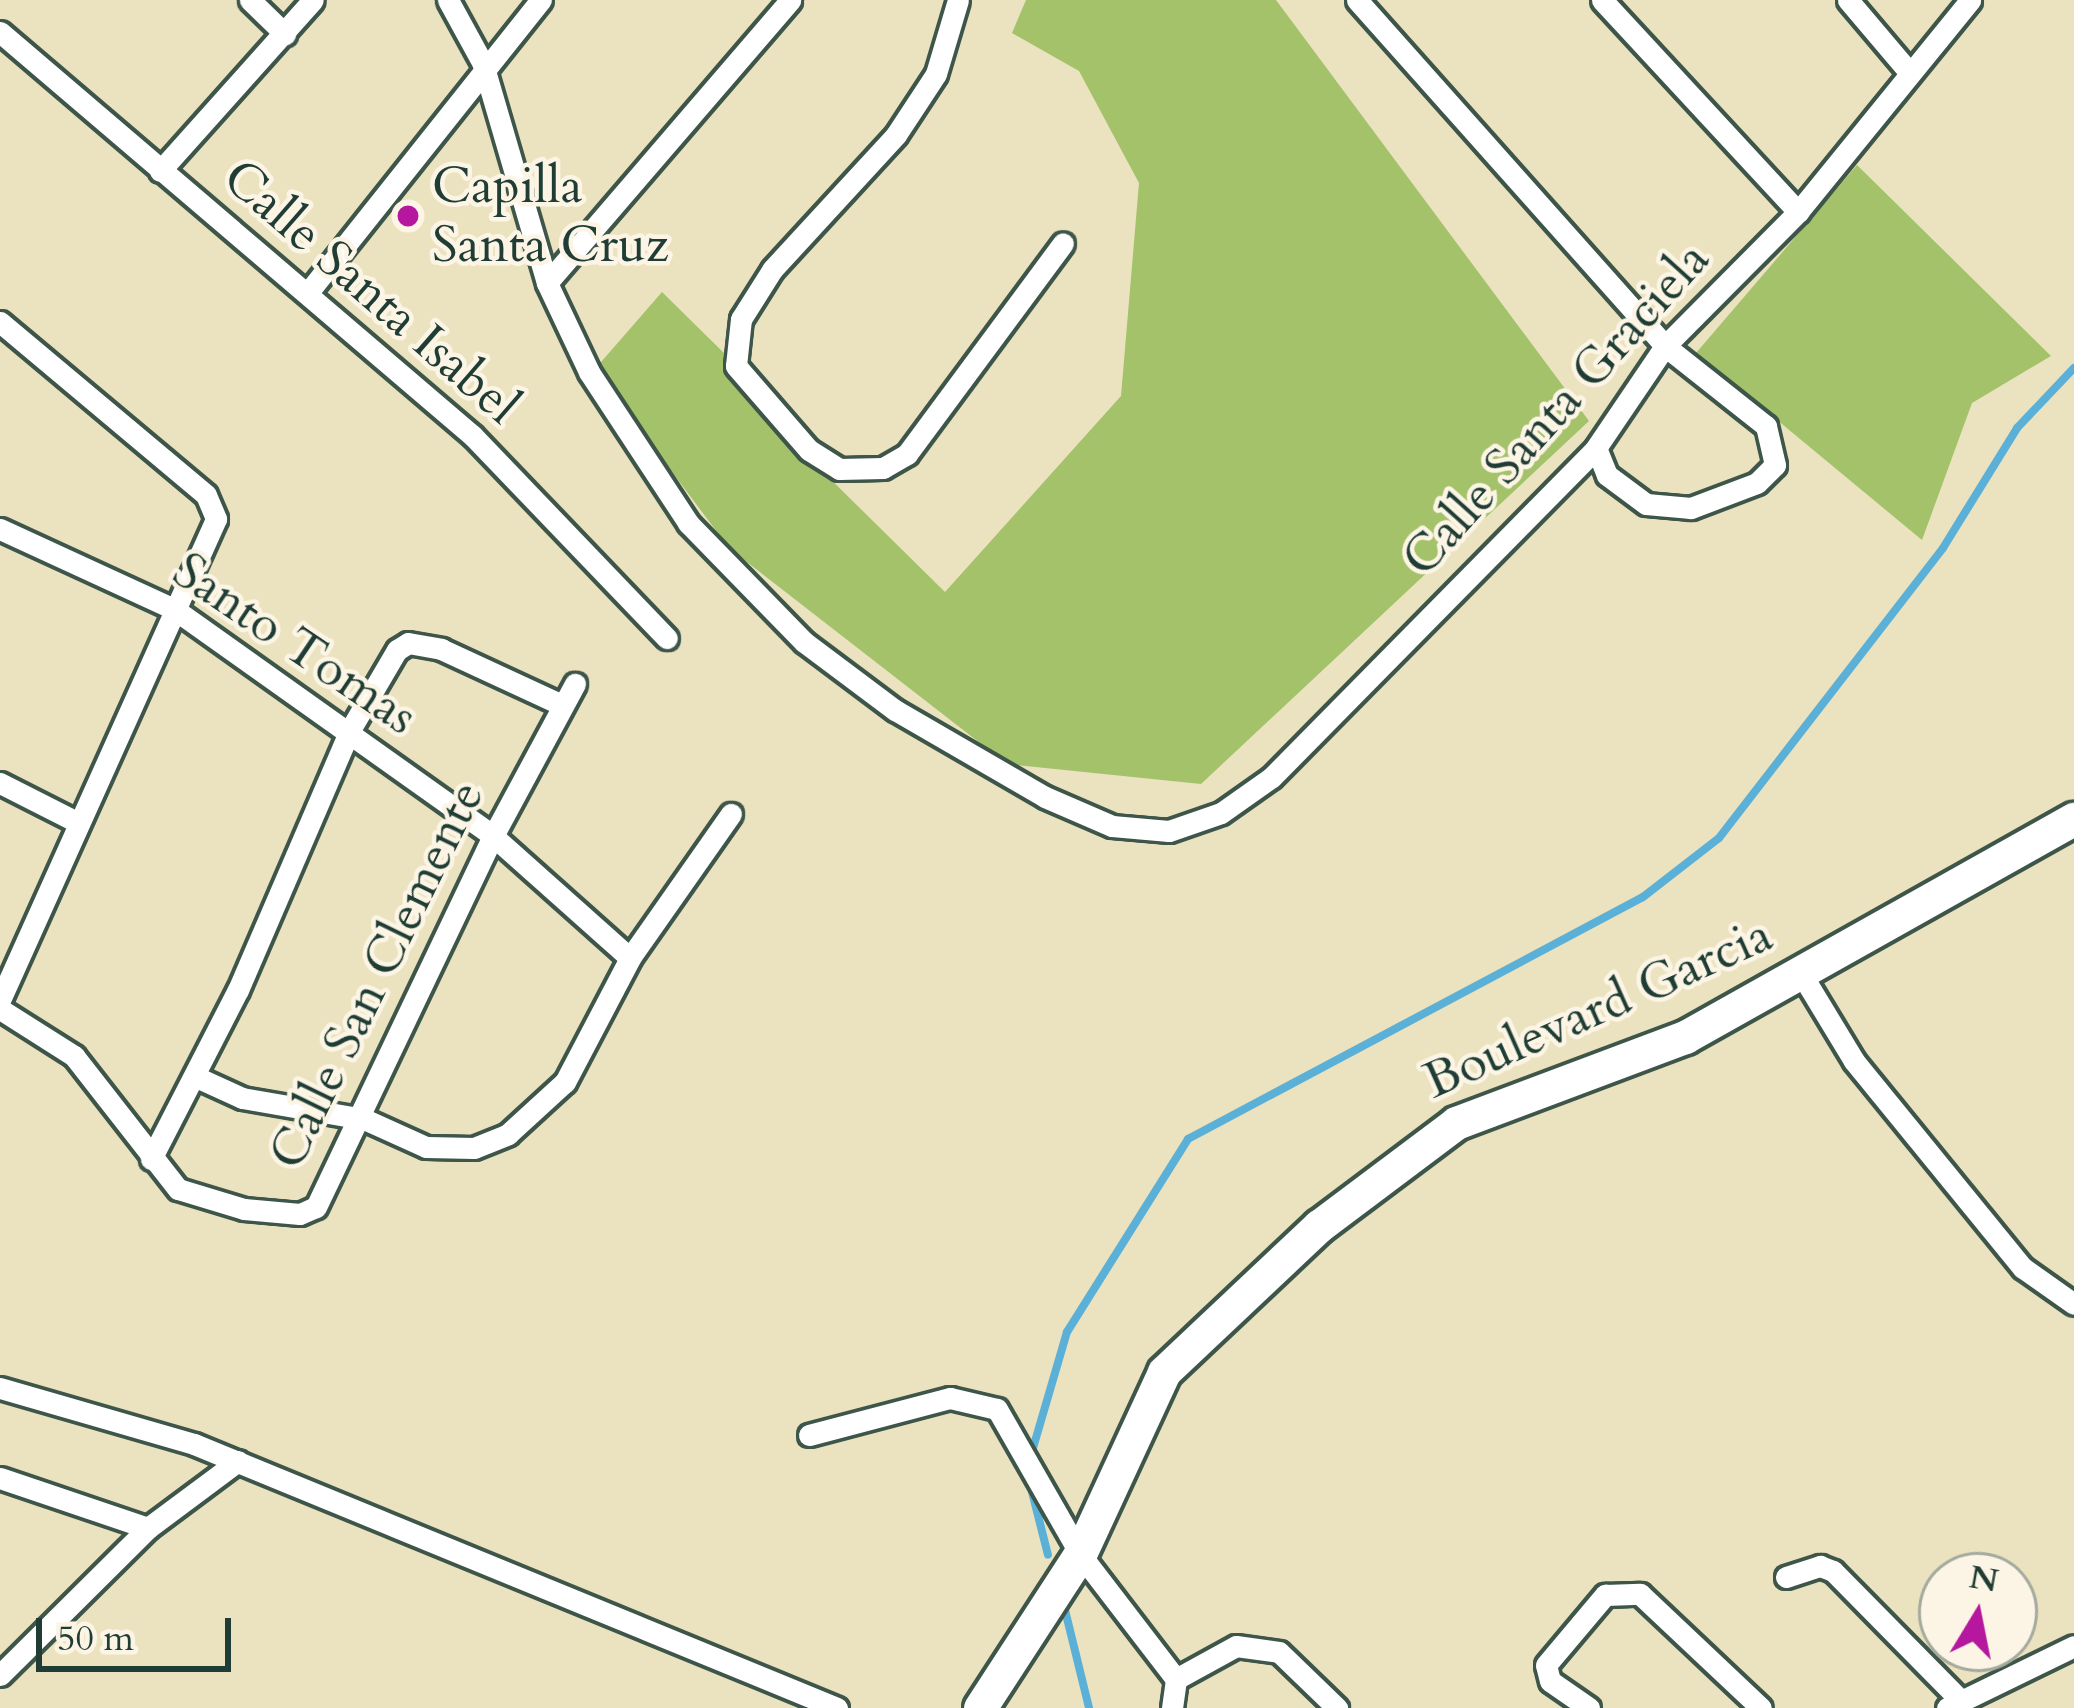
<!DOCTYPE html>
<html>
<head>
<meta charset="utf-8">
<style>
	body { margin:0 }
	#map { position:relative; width:2074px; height:1708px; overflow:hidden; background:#ebe2c0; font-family:Cardo,serif }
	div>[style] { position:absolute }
	.green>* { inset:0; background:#a3c26a }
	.stream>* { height:8px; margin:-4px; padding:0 4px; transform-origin:4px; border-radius:4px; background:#5bb0d7 }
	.roads { filter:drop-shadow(3px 0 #3e5649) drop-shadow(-3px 0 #3e5649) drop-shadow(0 3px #3e5649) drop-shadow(0 -3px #3e5649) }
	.street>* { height:21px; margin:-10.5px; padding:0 10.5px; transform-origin:10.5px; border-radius:10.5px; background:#fff }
	.primary>* { height:33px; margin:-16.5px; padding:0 16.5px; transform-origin:16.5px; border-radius:16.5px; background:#fff }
	.dots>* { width:33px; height:33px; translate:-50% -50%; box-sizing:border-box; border:6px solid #fcf5e5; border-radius:50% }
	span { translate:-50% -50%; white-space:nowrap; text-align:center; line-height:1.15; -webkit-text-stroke:9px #fcf5e5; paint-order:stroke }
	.poi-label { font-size:51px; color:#1f3d34 }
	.left { translate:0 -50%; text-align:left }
	.street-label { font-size:51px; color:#1f3d34 }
	.north { position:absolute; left:1918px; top:1552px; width:120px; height:120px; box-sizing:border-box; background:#fcf5e5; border:3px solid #a4ab9e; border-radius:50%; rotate:10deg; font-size:33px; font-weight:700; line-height:48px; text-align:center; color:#1f3d34 }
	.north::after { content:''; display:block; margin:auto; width:42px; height:54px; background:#b5179e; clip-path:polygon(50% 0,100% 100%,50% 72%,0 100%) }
	.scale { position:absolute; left:36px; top:1618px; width:195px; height:54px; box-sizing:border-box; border:6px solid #1f3d34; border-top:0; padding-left:15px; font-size:36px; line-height:42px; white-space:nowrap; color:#1f3d34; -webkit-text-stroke:9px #fcf5e5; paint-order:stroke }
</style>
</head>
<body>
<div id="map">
	<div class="green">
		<i style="clip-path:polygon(1026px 0,1276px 0,1589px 421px,1201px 784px,1007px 764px,729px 548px,595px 369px,662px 292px,727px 356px,739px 389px,945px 592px,1121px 396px,1139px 183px,1079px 71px,1012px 33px)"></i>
		<i style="clip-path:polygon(1857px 165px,2051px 356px,1972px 403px,1922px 540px,1696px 353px)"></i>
	</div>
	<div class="stream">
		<i style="left:1031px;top:1455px;width:128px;rotate:-73.7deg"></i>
		<i style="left:1067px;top:1332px;width:228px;rotate:-57.9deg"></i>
		<i style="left:1188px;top:1139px;width:515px;rotate:-28.01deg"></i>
		<i style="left:1643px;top:897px;width:96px;rotate:-37.8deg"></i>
		<i style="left:1719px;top:838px;width:366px;rotate:-52.3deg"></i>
		<i style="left:1943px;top:548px;width:141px;rotate:-58.3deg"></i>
		<i style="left:2017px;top:428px;width:83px;rotate:-46.5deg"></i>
		<i style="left:1028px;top:1476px;width:81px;rotate:75.8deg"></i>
		<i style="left:1065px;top:1610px;width:101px;rotate:76.2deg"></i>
	</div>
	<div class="roads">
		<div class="street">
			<i style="left:250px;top:0;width:49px;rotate:44.2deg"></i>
			<i style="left:448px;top:0;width:73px;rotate:61.3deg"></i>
			<i style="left:483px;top:64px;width:228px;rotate:73.7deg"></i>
			<i style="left:547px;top:283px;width:98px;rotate:64.7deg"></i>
			<i style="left:589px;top:372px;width:181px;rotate:56.7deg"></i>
			<i style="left:688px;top:523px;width:166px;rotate:45.7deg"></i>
			<i style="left:804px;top:642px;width:114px;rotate:36.8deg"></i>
			<i style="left:895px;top:710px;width:173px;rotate:30.1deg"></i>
			<i style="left:1045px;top:797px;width:73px;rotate:23.4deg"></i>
			<i style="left:1112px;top:826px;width:57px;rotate:5deg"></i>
			<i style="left:1169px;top:831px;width:55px;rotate:-19.1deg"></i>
			<i style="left:1221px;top:813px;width:62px;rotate:-35.2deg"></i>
			<i style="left:1272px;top:777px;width:462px;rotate:-45.4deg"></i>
			<i style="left:1596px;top:448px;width:123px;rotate:-55.9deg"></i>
			<i style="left:1665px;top:346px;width:189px;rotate:-45.2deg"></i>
			<i style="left:1798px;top:212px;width:273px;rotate:-50.9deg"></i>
			<i style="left:958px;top:0;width:77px;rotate:106.6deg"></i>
			<i style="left:936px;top:74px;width:73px;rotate:123.3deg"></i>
			<i style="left:896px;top:135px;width:183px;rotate:132.6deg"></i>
			<i style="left:772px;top:270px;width:58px;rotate:122.3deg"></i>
			<i style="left:741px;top:319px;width:47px;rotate:96.1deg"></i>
			<i style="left:736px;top:366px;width:111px;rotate:49deg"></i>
			<i style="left:809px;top:450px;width:36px;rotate:32deg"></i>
			<i style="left:839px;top:469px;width:44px;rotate:-1.3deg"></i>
			<i style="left:883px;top:468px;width:28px;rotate:-30deg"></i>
			<i style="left:907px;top:454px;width:262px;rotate:-53.5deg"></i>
			<i style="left:1357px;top:0;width:463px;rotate:48.3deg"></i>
			<i style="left:1665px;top:346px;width:129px;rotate:38.4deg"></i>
			<i style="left:1766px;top:426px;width:40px;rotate:77deg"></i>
			<i style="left:1775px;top:465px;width:25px;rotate:135deg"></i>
			<i style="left:1757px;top:483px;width:71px;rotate:159.3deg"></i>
			<i style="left:1691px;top:508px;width:45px;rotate:-174.9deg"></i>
			<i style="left:1646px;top:504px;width:49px;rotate:-143.4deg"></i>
			<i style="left:1607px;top:475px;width:29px;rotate:-112deg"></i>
			<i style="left:1602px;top:0;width:289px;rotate:47.2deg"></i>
			<i style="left:1848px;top:0;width:94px;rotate:49.7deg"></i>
			<i style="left:0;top:32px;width:622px;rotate:40.5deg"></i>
			<i style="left:473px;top:436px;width:280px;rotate:46.2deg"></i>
			<i style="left:160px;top:171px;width:229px;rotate:-48.2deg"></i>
			<i style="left:547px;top:283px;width:373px;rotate:-49.3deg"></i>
			<i style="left:310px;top:290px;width:371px;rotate:-51.5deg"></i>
			<i style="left:0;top:322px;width:269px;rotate:40deg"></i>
			<i style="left:206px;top:495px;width:26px;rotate:67deg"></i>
			<i style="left:216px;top:519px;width:527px;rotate:114.18deg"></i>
			<i style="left:0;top:529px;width:192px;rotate:24.7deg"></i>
			<i style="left:174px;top:609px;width:392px;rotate:35.4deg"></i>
			<i style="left:493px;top:836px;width:183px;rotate:41.7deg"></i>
			<i style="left:0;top:783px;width:84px;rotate:26.9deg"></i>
			<i style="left:1802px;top:975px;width:100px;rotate:58.8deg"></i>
			<i style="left:1854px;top:1061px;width:267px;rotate:50.8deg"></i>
			<i style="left:2023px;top:1268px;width:62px;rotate:35.2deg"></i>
			<i style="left:0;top:1009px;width:88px;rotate:32.4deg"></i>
			<i style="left:74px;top:1056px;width:169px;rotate:52deg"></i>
			<i style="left:178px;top:1189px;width:69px;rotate:16.9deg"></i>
			<i style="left:244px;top:1209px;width:56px;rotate:5.1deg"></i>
			<i style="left:300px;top:1214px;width:17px;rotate:-24deg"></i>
			<i style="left:316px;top:1207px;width:411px;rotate:-64.5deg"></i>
			<i style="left:493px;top:836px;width:173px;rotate:-61.7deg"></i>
			<i style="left:194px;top:1076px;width:53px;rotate:24.6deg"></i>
			<i style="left:242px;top:1098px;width:124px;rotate:9.8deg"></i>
			<i style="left:364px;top:1119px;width:68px;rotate:24.3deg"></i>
			<i style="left:426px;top:1147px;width:48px;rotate:1.2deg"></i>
			<i style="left:474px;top:1148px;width:37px;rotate:-22deg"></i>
			<i style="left:508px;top:1134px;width:77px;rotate:-42.4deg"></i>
			<i style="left:565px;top:1082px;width:140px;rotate:-62.3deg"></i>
			<i style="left:630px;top:958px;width:176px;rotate:-55deg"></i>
			<i style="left:151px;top:1159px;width:190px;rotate:-62.8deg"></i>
			<i style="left:238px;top:990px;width:283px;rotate:-66.7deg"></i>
			<i style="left:350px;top:730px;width:93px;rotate:-59.6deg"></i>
			<i style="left:397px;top:650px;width:13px;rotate:-32deg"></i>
			<i style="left:408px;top:643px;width:34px;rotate:10deg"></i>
			<i style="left:441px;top:649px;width:131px;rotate:24.8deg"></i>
			<i style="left:0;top:1388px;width:202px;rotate:16.1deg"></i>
			<i style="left:194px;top:1444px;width:695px;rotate:22.32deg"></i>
			<i style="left:809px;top:1435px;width:146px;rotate:-14.7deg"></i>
			<i style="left:950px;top:1398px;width:48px;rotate:13.2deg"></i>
			<i style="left:997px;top:1409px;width:167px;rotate:60.2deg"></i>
			<i style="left:1080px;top:1554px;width:158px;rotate:52.5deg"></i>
			<i style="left:0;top:1478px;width:156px;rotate:18.7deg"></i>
			<i style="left:1786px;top:1577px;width:36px;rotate:-18deg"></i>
			<i style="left:1820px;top:1566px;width:14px;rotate:21deg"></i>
			<i style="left:1833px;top:1571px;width:181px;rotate:45.4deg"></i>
			<i style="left:0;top:1675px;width:209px;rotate:-44.8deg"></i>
			<i style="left:148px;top:1528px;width:112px;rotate:-36.7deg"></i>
			<i style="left:1172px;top:1708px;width:29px;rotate:-82deg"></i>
			<i style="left:1176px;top:1679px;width:68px;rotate:-28.8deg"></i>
			<i style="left:1236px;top:1646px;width:43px;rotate:7.9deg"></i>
			<i style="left:1279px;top:1652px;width:81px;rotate:44deg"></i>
			<i style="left:1589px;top:1708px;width:47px;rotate:-145.3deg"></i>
			<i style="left:1550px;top:1681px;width:16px;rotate:-104deg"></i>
			<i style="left:1546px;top:1665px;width:92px;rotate:-49.9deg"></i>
			<i style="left:1605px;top:1595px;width:35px;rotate:-2deg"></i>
			<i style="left:1640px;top:1594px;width:166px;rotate:43.3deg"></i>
			<i style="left:1947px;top:1708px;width:141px;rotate:-26deg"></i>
		</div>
		<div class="primary">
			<i style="left:980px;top:1708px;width:184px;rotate:-57deg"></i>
			<i style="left:1080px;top:1554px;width:200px;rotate:-65.2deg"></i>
			<i style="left:1164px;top:1372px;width:213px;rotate:-43.3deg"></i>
			<i style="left:1319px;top:1226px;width:171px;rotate:-36.9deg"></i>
			<i style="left:1456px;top:1123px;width:245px;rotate:-20.6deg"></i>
			<i style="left:1685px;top:1037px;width:446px;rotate:-29.3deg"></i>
		</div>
	</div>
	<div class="dots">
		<i style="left:408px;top:216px;background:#b5179e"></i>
	</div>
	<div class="poi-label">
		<span class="left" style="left:432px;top:216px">Capilla<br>Santa Cruz</span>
	</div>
	<div class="street-label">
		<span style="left:371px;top:292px;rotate:41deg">Calle Santa Isabel</span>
		<span style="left:1556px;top:409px;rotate:-48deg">Calle Santa Graciela</span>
		<span style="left:295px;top:644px;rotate:34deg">Santo Tomas</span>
		<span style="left:377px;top:975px;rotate:-64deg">Calle San Clemente</span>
		<span style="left:1598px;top:1008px;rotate:-24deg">Boulevard Garcia</span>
	</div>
	<div class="north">N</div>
	<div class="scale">50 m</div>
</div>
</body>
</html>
